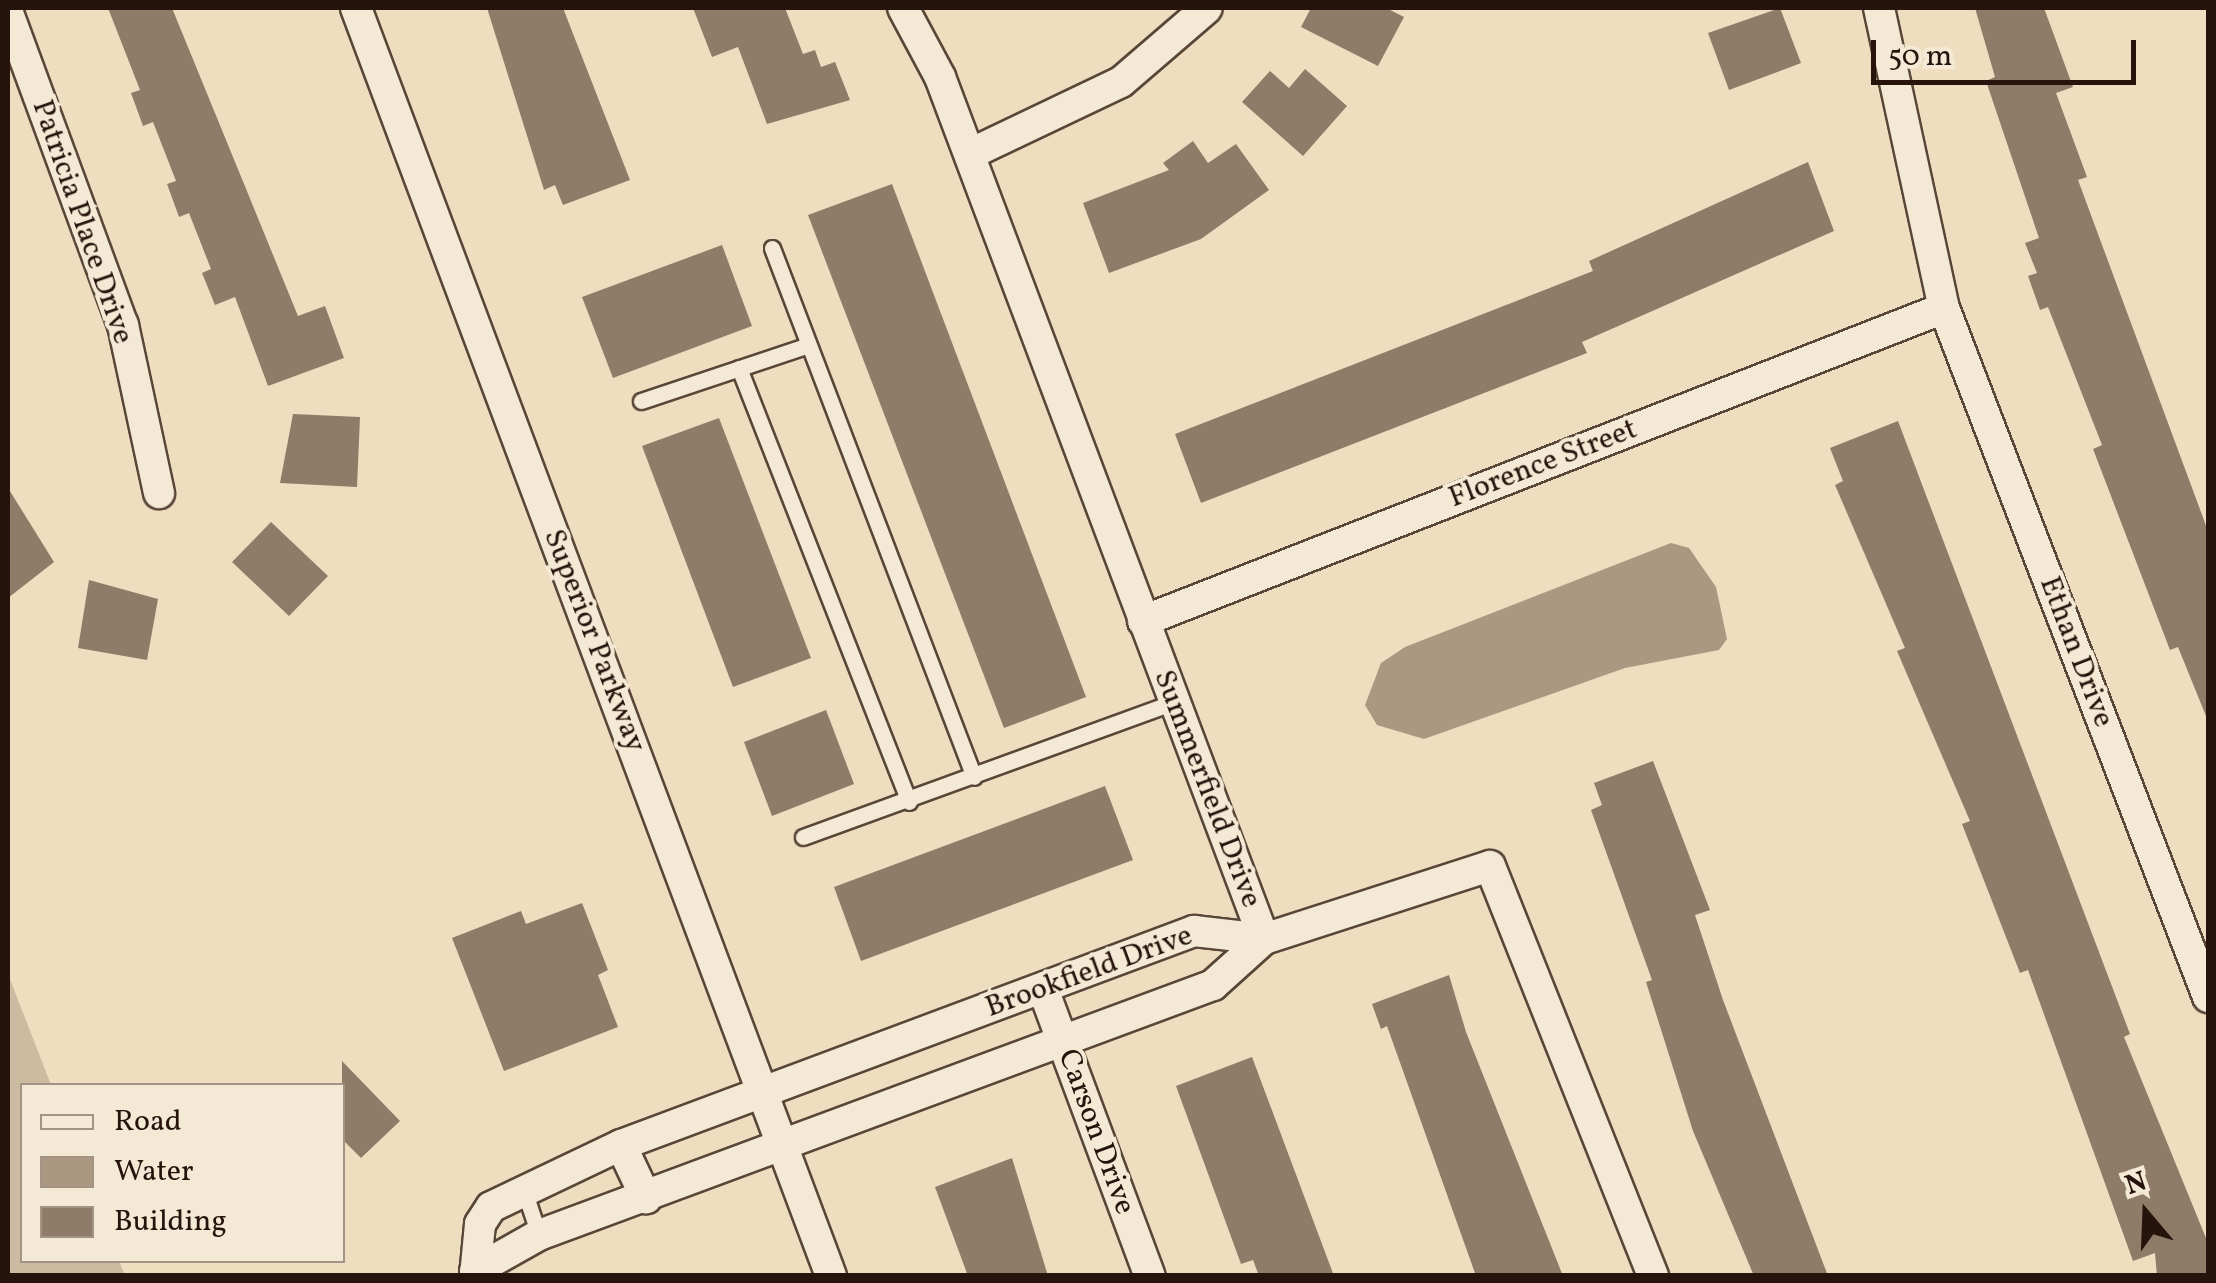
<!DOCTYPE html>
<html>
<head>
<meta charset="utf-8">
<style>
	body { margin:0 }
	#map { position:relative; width:2216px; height:1283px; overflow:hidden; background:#eeddbe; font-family:Vollkorn,serif }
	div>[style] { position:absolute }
	.green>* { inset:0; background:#ccbba0 }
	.water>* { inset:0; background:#aa9881 }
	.building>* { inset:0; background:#8e7c69 }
	.roads { filter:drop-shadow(2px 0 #584638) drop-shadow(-2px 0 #584638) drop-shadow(0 2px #584638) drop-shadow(0 -2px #584638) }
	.lane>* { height:15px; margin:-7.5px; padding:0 7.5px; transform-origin:7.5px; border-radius:7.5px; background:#f4e9d5 }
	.street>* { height:30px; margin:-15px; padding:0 15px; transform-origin:15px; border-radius:15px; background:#f4e9d5 }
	span { translate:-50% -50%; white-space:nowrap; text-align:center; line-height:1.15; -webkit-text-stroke:8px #f4e9d5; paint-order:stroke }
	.street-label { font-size:30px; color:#26130c }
	.frame { position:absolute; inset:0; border:10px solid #26130c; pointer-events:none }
	.legend { position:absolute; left:20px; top:1083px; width:325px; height:180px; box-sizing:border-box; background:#f4e9d5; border:2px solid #a29385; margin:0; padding:12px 18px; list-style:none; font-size:30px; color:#26130c }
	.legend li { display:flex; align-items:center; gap:20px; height:50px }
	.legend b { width:50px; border:2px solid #a29385 }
	.north { position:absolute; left:2096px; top:1163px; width:100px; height:100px; -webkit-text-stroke:8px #f4e9d5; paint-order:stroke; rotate:341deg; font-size:28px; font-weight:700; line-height:40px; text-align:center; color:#26130c }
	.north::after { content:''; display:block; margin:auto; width:35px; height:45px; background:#26130c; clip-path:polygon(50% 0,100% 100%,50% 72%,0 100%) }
	.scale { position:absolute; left:1871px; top:40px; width:265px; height:45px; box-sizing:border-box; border:5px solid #26130c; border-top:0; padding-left:12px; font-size:30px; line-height:35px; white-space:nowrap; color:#26130c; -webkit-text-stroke:8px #f4e9d5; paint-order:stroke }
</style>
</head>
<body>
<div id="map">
	<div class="green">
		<i style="clip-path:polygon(8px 974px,51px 1085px,22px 1086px,22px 1260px,119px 1261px,125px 1275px,8px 1275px)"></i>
	</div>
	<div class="water">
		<i style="clip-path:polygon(1671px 543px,1689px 548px,1716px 587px,1727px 639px,1719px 650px,1625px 668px,1424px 739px,1377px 725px,1365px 705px,1381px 663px,1405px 647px)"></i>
	</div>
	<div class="building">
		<i style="clip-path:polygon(108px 8px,172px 8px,298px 316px,325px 306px,344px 358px,268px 386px,235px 297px,215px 305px,202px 273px,211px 269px,189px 213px,179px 217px,167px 184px,176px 181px,153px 122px,143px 126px,131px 93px,140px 90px)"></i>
		<i style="clip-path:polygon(487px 8px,563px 8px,630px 180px,563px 205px,555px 185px,544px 190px)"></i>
		<i style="clip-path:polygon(693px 8px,785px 8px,803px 54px,815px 50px,821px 67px,835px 62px,850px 100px,767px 124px,738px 47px,712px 57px)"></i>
		<i style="clip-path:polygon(1311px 8px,1386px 8px,1404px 17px,1378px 66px,1301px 27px)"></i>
		<i style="clip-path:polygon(1780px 8px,1801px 63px,1729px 90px,1708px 33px)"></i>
		<i style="clip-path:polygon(1975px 8px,2044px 8px,2073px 87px,2056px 93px,2087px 177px,2078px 180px,2208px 531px,2208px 721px,2178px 647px,2170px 650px,2093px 449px,2102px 445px,2048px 307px,2040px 310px,2028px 276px,2037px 273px,2025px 243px,2039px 238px,1986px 81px,1995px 77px)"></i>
		<i style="clip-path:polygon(1305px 69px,1347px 106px,1303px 156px,1242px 102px,1270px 71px,1289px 88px)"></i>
		<i style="clip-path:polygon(1193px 141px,1208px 163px,1236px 144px,1269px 190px,1201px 239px,1109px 273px,1083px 203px,1169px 170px,1163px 163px)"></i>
		<i style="clip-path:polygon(1808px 162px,1834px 231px,1582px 342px,1587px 353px,1201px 503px,1175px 434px,1593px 271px,1589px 261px)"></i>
		<i style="clip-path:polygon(892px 184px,1086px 697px,1004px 728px,808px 215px)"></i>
		<i style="clip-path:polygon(722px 245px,752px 326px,613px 378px,582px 297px)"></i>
		<i style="clip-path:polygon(293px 414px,360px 417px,357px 487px,280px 483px)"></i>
		<i style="clip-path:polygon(719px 418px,811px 658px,733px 687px,642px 446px)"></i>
		<i style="clip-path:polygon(1898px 421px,2130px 1034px,2124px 1037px,2208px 1243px,2208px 1276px,2157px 1276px,2155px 1253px,2133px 1261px,2028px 970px,2020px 973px,1962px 824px,1970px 821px,1897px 651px,1905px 648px,1835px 485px,1843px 481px,1830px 448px)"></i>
		<i style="clip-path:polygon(8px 488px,54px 562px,8px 598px)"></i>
		<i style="clip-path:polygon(271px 522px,328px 576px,289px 616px,232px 562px)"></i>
		<i style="clip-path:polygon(89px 580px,158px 599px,147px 660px,78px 648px)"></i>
		<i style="clip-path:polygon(826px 710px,854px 784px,772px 816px,744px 742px)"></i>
		<i style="clip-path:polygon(1653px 761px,1710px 910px,1695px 915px,1723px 1000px,1828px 1276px,1754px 1276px,1693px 1131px,1646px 982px,1652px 980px,1591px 810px,1602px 805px,1594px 783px)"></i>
		<i style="clip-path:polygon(1105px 786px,1133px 860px,861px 961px,834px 887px)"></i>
		<i style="clip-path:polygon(582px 903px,608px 970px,598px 975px,618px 1027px,504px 1071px,452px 938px,521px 911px,526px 924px)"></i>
		<i style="clip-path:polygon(1449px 975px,1466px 1032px,1563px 1276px,1476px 1276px,1387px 1026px,1381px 1029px,1372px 1004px)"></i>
		<i style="clip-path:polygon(1252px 1057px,1334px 1276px,1259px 1276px,1253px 1260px,1241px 1264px,1176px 1086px)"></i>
		<i style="clip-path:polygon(342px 1061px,400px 1121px,361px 1158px,342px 1139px)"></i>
		<i style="clip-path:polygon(1012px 1158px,1048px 1276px,968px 1276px,935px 1187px)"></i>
	</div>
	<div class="roads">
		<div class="lane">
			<i style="left:772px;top:248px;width:566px;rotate:69.1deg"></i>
			<i style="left:739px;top:368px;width:466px;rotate:68.6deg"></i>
			<i style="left:641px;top:401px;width:176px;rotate:-18.5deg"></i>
			<i style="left:803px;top:837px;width:395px;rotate:-20deg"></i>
			<i style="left:523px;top:1187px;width:51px;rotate:71.6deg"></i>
		</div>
		<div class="street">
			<i style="left:356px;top:8px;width:1354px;rotate:69.46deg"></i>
			<i style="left:903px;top:8px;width:78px;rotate:61.8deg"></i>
			<i style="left:940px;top:77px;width:921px;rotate:69.4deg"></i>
			<i style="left:1264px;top:939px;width:237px;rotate:-17.9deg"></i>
			<i style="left:1490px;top:866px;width:441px;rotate:68.3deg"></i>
			<i style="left:1879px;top:8px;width:307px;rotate:77.8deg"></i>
			<i style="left:1944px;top:308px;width:738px;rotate:69.03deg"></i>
			<i style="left:8px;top:13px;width:333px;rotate:69.8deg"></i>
			<i style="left:123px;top:325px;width:172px;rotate:77.9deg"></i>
			<i style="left:970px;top:154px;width:167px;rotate:-25.5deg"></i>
			<i style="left:1121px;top:82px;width:113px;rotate:-40.7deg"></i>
			<i style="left:1143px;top:621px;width:860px;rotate:-21.34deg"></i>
			<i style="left:1043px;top:989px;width:306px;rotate:69.6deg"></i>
			<i style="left:621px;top:1145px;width:59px;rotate:64.7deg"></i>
			<i style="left:475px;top:1271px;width:73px;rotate:-29.4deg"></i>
			<i style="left:539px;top:1235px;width:719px;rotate:-20.35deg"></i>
			<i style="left:1213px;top:985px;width:69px;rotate:-42deg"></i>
			<i style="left:475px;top:1276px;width:52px;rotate:-84.5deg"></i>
			<i style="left:480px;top:1224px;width:20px;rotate:-57deg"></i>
			<i style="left:491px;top:1207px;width:144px;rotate:-25.5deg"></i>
			<i style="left:621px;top:1145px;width:612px;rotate:-20.48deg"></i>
			<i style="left:1194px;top:931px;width:70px;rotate:6.5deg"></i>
		</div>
	</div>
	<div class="street-label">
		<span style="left:82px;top:222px;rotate:71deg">Patricia Place Drive</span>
		<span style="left:1543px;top:464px;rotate:-21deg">Florence Street</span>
		<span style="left:594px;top:641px;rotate:69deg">Superior Parkway</span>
		<span style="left:2076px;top:652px;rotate:69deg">Ethan Drive</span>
		<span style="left:1207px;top:789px;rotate:69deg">Summerfield Drive</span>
		<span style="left:1089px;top:972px;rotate:-20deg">Brookfield Drive</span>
		<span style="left:1096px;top:1132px;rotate:70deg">Carson Drive</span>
	</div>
	<div class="frame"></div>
	<ul class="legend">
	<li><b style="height:12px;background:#f4e9d5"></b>Road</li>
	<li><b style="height:28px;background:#aa9881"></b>Water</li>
	<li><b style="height:28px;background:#8e7c69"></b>Building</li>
	</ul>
	<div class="north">N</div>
	<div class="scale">50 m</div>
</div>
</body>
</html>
